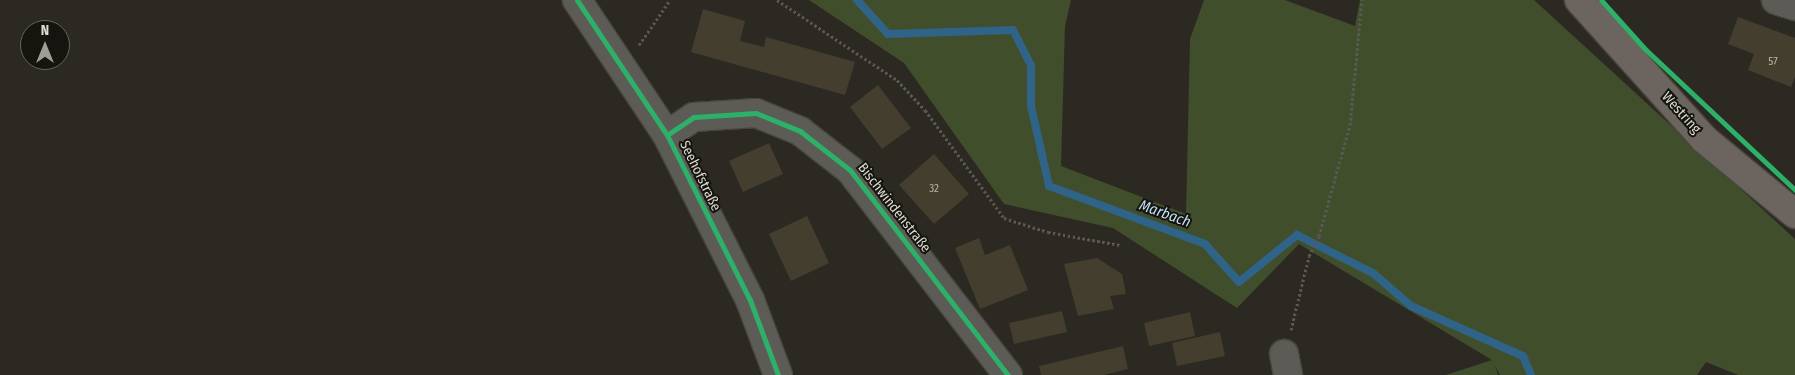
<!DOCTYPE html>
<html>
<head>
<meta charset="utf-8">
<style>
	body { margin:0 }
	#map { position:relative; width:1795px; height:375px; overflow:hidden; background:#2c2922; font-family:"Fira Sans Condensed",sans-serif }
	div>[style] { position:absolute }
	.green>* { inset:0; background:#404e2c }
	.stream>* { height:8px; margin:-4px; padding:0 4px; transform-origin:4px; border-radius:4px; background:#2f6387 }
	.building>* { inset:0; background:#433e2e }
	.path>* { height:3px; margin-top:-1.5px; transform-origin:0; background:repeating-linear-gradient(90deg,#595853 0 2.5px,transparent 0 5px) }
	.roads { filter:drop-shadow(1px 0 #484640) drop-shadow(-1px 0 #484640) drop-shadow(0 1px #484640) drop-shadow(0 -1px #484640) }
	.street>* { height:28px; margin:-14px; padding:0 14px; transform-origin:14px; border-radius:14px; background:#5d5b56 }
	.primary>* { height:28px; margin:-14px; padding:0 14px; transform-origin:14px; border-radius:14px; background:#6c645e }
	.cycleway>* { height:5px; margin:-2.5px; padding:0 2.5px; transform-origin:2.5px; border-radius:2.5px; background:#2db169 }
	span { translate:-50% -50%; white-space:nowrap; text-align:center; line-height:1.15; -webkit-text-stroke:4px #15140e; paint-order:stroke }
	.number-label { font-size:11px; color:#b6b4aa }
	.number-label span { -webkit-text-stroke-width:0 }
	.street-label { font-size:14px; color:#dddbd3 }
	.water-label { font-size:15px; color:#c0dff7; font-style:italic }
	.north { position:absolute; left:20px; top:20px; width:50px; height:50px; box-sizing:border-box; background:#15140e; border:1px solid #65645d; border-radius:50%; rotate:0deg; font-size:14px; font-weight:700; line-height:20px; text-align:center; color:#dddbd3 }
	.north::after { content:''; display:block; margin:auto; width:18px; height:22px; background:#9f9d95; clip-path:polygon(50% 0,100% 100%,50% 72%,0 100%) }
</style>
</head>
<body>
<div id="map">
	<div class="green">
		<i style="clip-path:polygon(809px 0,1071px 0,1065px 26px,1061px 166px,1186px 214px,1190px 39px,1204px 0,1285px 0,1355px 26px,1360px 0,1534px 0,1795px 239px,1795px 375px,1738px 375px,1706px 362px,1697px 375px,1500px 375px,1495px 366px,1498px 375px,1446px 375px,1492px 360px,1299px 244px,1237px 308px,1113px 228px,1004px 204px,904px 63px)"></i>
	</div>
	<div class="stream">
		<i style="left:857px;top:0;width:46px;rotate:47.6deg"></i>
		<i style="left:888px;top:34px;width:125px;rotate:-1.8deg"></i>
		<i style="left:1013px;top:30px;width:39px;rotate:63deg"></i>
		<i style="left:1031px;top:65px;width:41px;rotate:90deg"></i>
		<i style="left:1031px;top:106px;width:82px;rotate:77.3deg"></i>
		<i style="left:1049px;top:186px;width:166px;rotate:20.4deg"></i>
		<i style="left:1205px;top:244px;width:51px;rotate:48.2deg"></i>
		<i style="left:1239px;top:282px;width:75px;rotate:-39deg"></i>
		<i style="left:1297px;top:235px;width:85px;rotate:26.6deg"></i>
		<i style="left:1373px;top:273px;width:50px;rotate:41deg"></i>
		<i style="left:1411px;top:306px;width:123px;rotate:24.1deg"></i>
		<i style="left:1523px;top:356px;width:21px;rotate:67deg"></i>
	</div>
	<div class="building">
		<i style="clip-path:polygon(703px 9px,745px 21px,740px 41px,764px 47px,766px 37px,855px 62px,845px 95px,691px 52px)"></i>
		<i style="clip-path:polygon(1738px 17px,1795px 38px,1795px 77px,1791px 87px,1748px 70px,1754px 54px,1728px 44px)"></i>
		<i style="clip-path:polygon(878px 85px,911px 128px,882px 149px,850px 107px)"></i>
		<i style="clip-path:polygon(769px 143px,783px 174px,743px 192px,729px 161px)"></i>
		<i style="clip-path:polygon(934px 154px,969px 194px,934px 224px,899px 185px)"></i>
		<i style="clip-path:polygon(807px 216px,829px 263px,791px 281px,769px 234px)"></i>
		<i style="clip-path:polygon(979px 238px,985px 255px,1010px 245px,1028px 290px,980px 309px,955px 248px)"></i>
		<i style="clip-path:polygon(1097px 258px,1122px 274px,1126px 294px,1110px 296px,1114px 309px,1078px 316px,1064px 264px)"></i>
		<i style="clip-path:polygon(1062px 311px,1067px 332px,1014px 344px,1009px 323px)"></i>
		<i style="clip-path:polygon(1190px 312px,1195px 336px,1149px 346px,1144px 323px)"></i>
		<i style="clip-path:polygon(1220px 332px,1225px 356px,1177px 366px,1172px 343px)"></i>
		<i style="clip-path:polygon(1123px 346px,1128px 369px,1104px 375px,1041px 375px,1039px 366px)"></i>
	</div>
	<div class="path">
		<i style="left:777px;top:0;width:144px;rotate:33.7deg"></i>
		<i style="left:897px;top:80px;width:41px;rotate:47deg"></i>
		<i style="left:925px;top:110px;width:134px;rotate:53.8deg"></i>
		<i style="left:1004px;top:218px;width:46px;rotate:17.7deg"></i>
		<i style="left:1048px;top:232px;width:73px;rotate:10.2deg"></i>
		<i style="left:639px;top:45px;width:55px;rotate:-55.4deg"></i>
		<i style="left:1291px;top:330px;width:76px;rotate:-76.3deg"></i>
		<i style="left:1309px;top:256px;width:22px;rotate:-63deg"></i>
		<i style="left:1319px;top:236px;width:115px;rotate:-74.4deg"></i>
		<i style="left:1350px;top:125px;width:126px;rotate:-84.5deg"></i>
	</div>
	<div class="roads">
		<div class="street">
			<i style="left:577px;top:0;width:162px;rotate:56.3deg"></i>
			<i style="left:667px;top:135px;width:185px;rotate:63.3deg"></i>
			<i style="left:750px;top:300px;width:80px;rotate:69.5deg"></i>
			<i style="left:1776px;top:0;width:20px;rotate:18deg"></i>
			<i style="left:667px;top:135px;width:32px;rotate:-34deg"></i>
			<i style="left:694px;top:117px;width:62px;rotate:-3.7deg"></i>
			<i style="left:756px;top:113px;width:48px;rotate:22.2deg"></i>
			<i style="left:800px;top:131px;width:63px;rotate:38deg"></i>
			<i style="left:850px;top:170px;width:259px;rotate:52.4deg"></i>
			<i style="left:1284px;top:354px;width:21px;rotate:79deg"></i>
		</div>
		<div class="primary">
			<i style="left:1579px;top:0;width:187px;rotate:48deg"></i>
			<i style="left:1704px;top:139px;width:118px;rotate:39.5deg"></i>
		</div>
	</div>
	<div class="cycleway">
		<i style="left:577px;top:0;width:162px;rotate:56.3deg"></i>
		<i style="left:667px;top:135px;width:185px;rotate:63.3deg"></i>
		<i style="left:750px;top:300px;width:80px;rotate:69.5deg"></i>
		<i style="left:1601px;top:0;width:66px;rotate:48.1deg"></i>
		<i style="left:1645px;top:49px;width:206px;rotate:43.2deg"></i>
		<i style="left:667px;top:135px;width:32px;rotate:-34deg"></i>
		<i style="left:694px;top:117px;width:62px;rotate:-3.7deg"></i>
		<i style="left:756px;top:113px;width:48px;rotate:22.2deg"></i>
		<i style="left:800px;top:131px;width:63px;rotate:38deg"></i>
		<i style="left:850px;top:170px;width:259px;rotate:52.4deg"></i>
	</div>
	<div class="number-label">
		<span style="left:1773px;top:62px">57</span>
		<span style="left:934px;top:189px">32</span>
	</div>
	<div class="street-label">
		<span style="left:1681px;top:113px;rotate:48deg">Westring</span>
		<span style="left:700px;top:176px;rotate:64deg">Seehofstraße</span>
		<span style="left:894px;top:208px;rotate:52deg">Bischwindenstraße</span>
	</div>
	<div class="water-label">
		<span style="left:1165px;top:214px;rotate:20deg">Marbach</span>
	</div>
	<div class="north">N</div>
</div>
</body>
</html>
